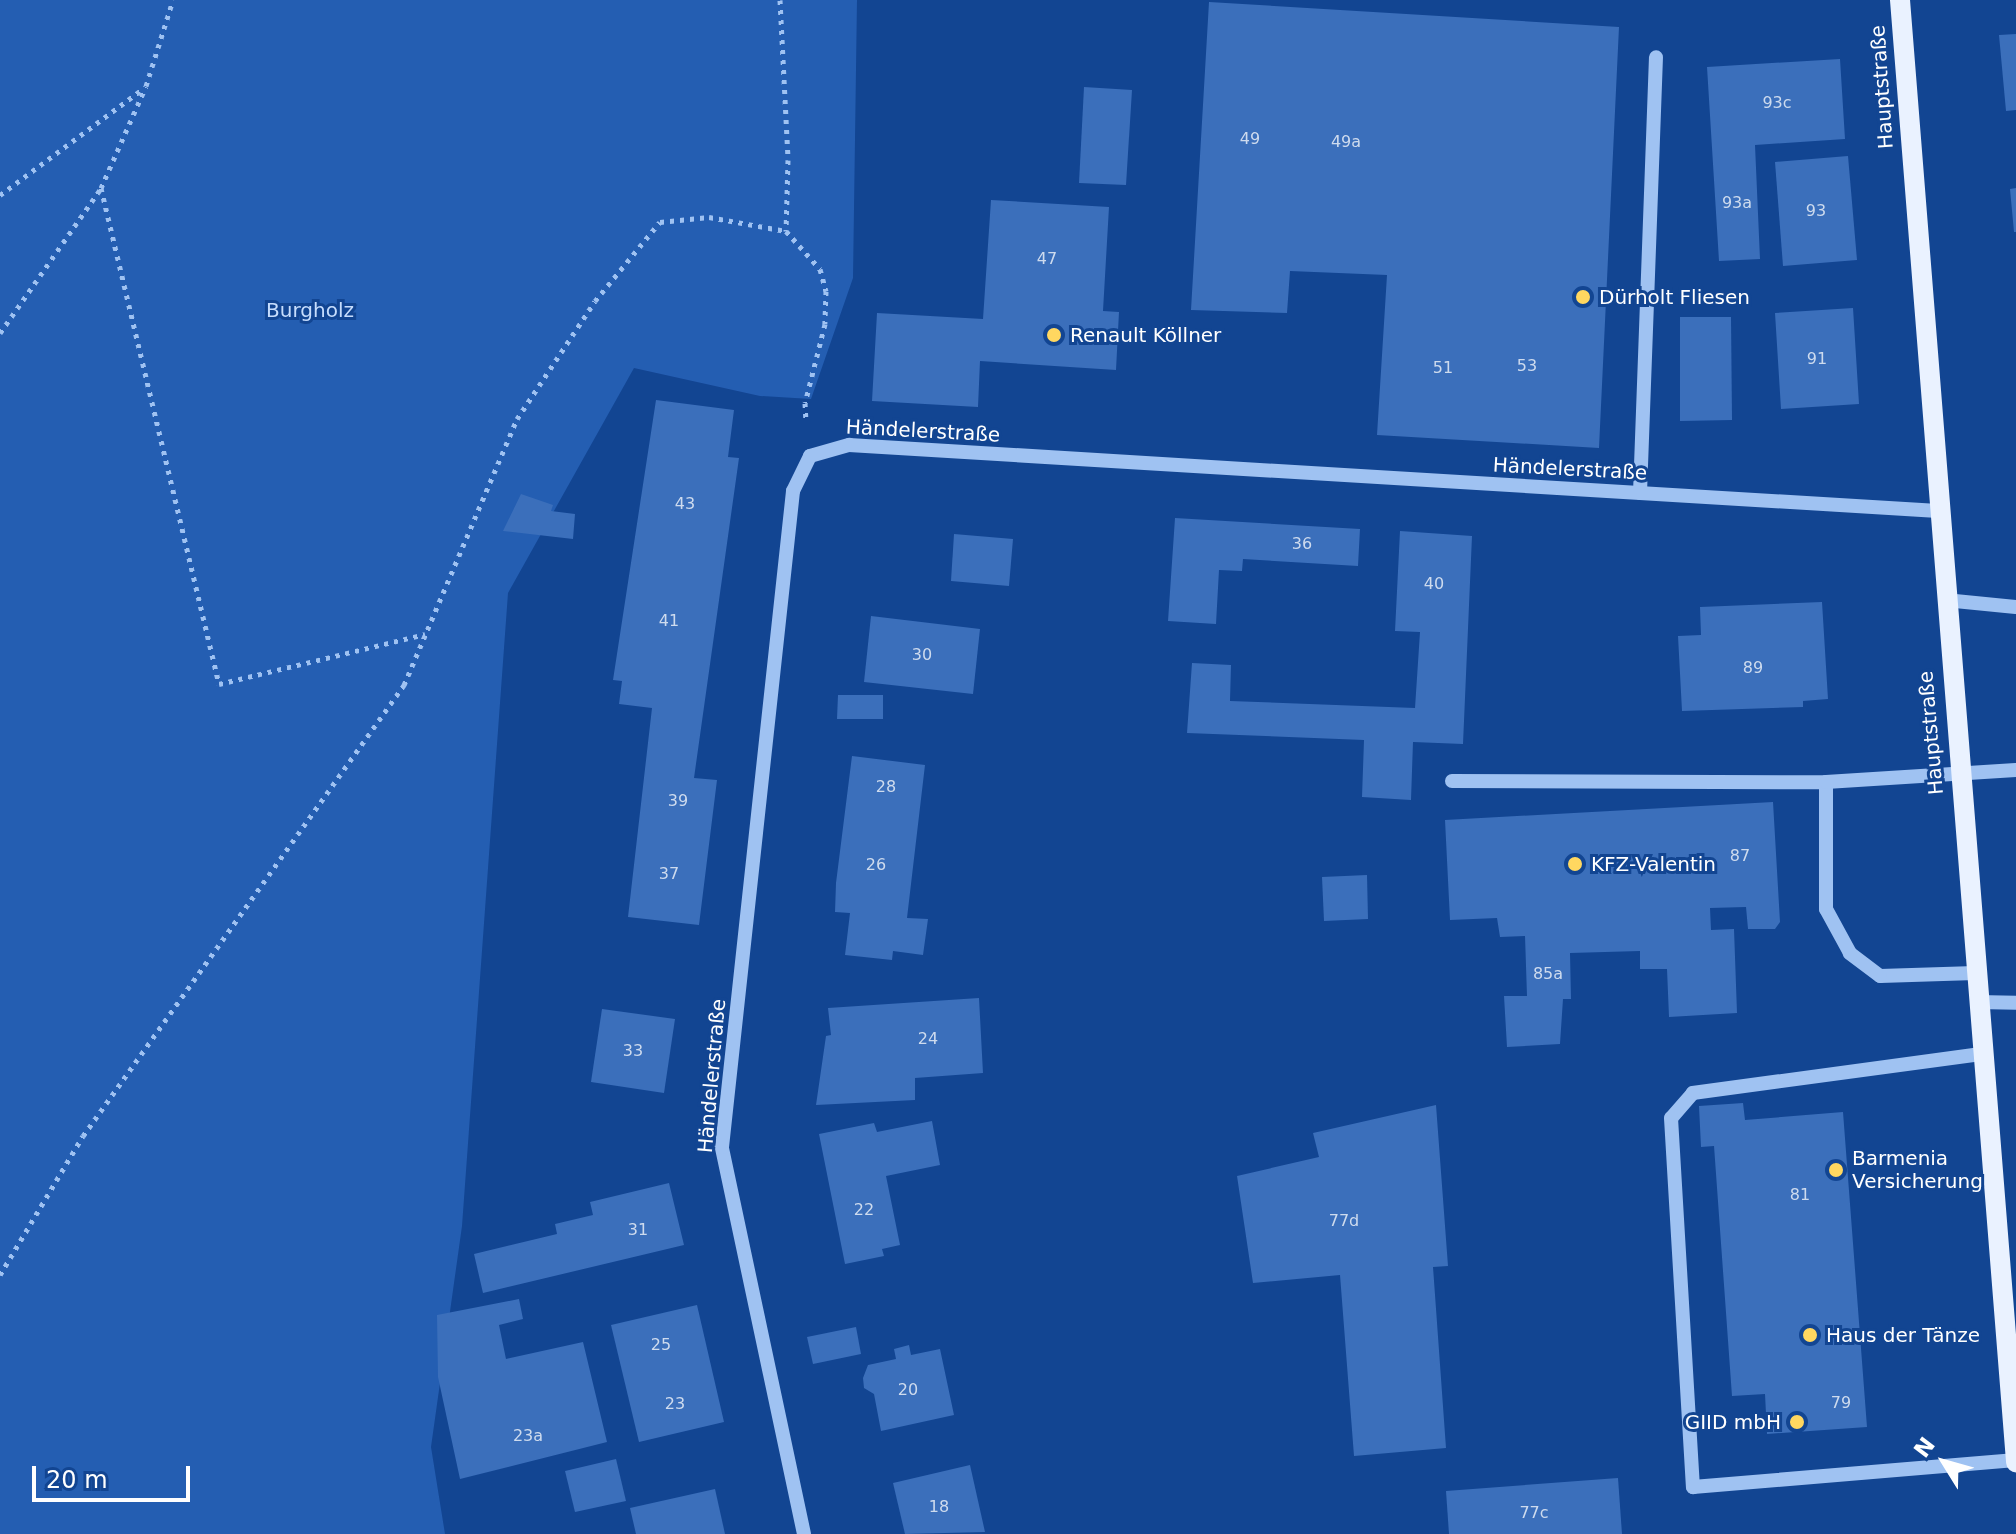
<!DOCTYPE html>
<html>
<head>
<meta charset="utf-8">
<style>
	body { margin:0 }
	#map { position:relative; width:2016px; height:1534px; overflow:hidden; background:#124592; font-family:"DejaVu Sans",sans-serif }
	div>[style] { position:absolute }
	.green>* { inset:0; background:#245eb2 }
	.building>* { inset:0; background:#3b6fbb }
	.path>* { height:5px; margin-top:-2.5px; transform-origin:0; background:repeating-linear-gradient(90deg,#9fc2f2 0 4px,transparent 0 10px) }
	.minor>* { height:14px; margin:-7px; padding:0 7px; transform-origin:7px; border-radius:7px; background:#9fc2f2 }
	.major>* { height:20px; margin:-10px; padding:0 10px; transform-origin:10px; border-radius:10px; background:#eaf2ff }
	.dots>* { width:22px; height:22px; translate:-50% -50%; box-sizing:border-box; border:4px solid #124592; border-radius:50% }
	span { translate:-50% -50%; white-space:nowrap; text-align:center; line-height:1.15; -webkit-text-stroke:6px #124592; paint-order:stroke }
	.number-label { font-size:16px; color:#cedbee }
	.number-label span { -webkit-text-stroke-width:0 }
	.street-label { font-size:20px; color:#fff }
	.poi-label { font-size:20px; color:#fff }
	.left { translate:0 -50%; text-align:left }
	.right { translate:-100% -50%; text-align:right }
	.park-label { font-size:20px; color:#c6ddfd }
	.north { position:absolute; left:1904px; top:1422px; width:80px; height:80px; -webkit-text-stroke:6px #124592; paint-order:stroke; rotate:307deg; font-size:22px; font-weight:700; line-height:32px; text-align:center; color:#fff }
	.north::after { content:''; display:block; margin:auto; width:28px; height:36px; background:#fff; clip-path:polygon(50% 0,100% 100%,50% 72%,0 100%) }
	.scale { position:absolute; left:32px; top:1466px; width:158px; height:36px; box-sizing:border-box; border:4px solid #fff; border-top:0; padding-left:10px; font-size:24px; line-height:28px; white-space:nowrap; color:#fff; -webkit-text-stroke:6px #124592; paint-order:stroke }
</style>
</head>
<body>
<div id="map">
	<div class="green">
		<i style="clip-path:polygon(0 0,857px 0,853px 278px,811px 399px,760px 396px,634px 368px,508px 593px,462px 1226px,431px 1447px,445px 1534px,0 1534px)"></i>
	</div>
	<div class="building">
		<i style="clip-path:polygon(1209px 2px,1619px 27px,1599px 448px,1377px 435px,1387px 275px,1290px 271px,1287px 313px,1191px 310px)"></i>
		<i style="clip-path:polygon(2016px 34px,2016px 110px,2006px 111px,1999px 35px)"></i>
		<i style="clip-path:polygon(1840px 59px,1845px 139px,1755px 145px,1760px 259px,1719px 261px,1707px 67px)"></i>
		<i style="clip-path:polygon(1084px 87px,1132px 90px,1126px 185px,1079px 183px)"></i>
		<i style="clip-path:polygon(1848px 156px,1857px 260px,1783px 266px,1775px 162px)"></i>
		<i style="clip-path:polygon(2016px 188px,2016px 232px,2014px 232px,2010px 189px)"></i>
		<i style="clip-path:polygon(991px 200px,1109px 207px,1103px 311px,1119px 312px,1116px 370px,980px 361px,978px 407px,872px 401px,877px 313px,983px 319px)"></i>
		<i style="clip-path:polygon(1853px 308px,1859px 404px,1781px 409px,1775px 313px)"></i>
		<i style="clip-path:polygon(1680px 317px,1731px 317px,1732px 420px,1680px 421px)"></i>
		<i style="clip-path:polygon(656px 400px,734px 410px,728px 457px,739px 458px,694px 778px,717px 780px,699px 925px,628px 917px,652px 708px,619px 704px,622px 681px,613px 680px)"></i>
		<i style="clip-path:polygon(521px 494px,553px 505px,551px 511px,575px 514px,573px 539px,503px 531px)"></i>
		<i style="clip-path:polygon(1175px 518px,1360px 529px,1358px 566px,1243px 559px,1242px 571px,1219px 570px,1216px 624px,1168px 621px)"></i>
		<i style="clip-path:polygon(1400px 531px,1472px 536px,1463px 744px,1413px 742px,1411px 800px,1362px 797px,1364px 740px,1187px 733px,1192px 663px,1231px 665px,1230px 701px,1415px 708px,1420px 632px,1395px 631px)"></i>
		<i style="clip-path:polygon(954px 534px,1013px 539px,1009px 586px,951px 581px)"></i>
		<i style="clip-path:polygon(1822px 602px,1828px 699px,1803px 701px,1803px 707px,1682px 711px,1678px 636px,1701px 635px,1700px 607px)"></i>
		<i style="clip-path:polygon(871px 616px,980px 629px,973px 694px,864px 682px)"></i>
		<i style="clip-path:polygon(838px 695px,883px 695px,883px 719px,837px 719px)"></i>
		<i style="clip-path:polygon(852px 756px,925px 765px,907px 918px,928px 919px,923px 955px,893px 951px,892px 960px,845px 955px,850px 913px,835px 912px,836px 883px)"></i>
		<i style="clip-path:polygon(1773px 802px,1780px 922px,1775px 929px,1748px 929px,1746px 907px,1710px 908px,1711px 930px,1734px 929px,1737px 1013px,1669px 1017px,1667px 969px,1640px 969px,1640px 951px,1570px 953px,1571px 999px,1563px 999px,1560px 1044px,1507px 1047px,1504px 996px,1527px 996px,1525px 936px,1500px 937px,1497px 918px,1450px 920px,1445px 820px)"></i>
		<i style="clip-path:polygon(1367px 875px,1368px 919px,1324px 921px,1322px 877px)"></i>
		<i style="clip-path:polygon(979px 998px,983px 1073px,915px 1078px,915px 1100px,816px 1105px,826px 1036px,831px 1035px,828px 1008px)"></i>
		<i style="clip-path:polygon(602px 1009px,675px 1019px,664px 1093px,591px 1082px)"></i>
		<i style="clip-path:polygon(1743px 1103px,1745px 1120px,1843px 1112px,1867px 1427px,1767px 1434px,1765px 1394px,1732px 1396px,1714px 1146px,1701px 1147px,1699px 1106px)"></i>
		<i style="clip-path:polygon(1436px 1105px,1448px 1266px,1433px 1267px,1446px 1448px,1354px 1456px,1340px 1275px,1253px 1283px,1237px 1176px,1319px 1157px,1313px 1133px)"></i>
		<i style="clip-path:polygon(932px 1121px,940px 1165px,886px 1176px,900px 1245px,882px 1249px,884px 1256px,845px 1264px,819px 1134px,874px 1123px,877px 1132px)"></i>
		<i style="clip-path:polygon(669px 1183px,684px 1245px,483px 1293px,474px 1254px,557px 1234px,555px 1224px,593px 1215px,590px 1202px)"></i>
		<i style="clip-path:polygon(519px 1299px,523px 1319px,499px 1325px,506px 1359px,583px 1342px,607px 1442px,460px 1479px,438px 1377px,437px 1315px)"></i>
		<i style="clip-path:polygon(697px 1305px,724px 1422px,639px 1442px,611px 1325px)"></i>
		<i style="clip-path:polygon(856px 1327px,861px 1354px,813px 1364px,807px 1337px)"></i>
		<i style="clip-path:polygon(909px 1345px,911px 1355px,940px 1349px,954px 1415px,881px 1431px,874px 1394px,864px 1388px,863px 1378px,868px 1365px,896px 1359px,894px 1349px)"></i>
		<i style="clip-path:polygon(616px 1459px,626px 1501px,575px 1512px,565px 1471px)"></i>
		<i style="clip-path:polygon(970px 1465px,985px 1532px,905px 1534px,893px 1483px)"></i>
		<i style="clip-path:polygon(1618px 1478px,1622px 1534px,1449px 1534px,1446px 1491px)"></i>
		<i style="clip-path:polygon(715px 1489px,725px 1534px,636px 1534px,630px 1508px)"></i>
	</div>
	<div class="path">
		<i style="left:780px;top:0;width:160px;rotate:87.1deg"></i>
		<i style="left:788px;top:160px;width:71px;rotate:91.6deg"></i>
		<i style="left:101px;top:188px;width:510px;rotate:76.62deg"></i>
		<i style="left:219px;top:684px;width:212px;rotate:-13.6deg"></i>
		<i style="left:0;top:195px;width:179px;rotate:-36.6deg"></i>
		<i style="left:0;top:333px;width:177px;rotate:-55.1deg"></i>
		<i style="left:101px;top:188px;width:111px;rotate:-66.2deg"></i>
		<i style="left:146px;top:86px;width:90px;rotate:-72.6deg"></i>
		<i style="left:0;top:1275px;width:162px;rotate:-59.2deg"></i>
		<i style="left:83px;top:1136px;width:554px;rotate:-54.56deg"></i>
		<i style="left:404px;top:685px;width:289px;rotate:-67deg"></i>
		<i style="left:517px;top:419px;width:141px;rotate:-56.5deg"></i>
		<i style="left:595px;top:301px;width:102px;rotate:-50.6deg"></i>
		<i style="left:660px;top:222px;width:49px;rotate:-5.8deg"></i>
		<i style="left:709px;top:217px;width:78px;rotate:10.3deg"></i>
		<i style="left:786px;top:231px;width:51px;rotate:48.2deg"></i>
		<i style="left:820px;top:269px;width:23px;rotate:75deg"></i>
		<i style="left:826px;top:291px;width:33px;rotate:92deg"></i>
		<i style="left:825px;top:324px;width:81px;rotate:104.2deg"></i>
		<i style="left:805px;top:403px;width:19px;rotate:87deg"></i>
	</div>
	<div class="minor">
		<i style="left:1640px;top:493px;width:436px;rotate:-87.9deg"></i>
		<i style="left:1945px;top:600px;width:71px;rotate:5.6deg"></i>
		<i style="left:1452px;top:781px;width:374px;rotate:0.2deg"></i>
		<i style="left:1975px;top:973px;width:95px;rotate:178.2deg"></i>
		<i style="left:1880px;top:976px;width:38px;rotate:-143deg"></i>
		<i style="left:1850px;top:953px;width:50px;rotate:-118.6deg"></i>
		<i style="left:1826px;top:909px;width:127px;rotate:-90deg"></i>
		<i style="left:1826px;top:782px;width:190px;rotate:-3.6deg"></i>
		<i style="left:1977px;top:1002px;width:39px;rotate:1deg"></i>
		<i style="left:1981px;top:1054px;width:291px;rotate:172.3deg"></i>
		<i style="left:1693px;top:1093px;width:33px;rotate:131deg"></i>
		<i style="left:1671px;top:1118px;width:370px;rotate:86.6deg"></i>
		<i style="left:1693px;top:1487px;width:324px;rotate:-4.8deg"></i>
		<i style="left:804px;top:1534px;width:396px;rotate:-102deg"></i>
		<i style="left:722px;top:1147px;width:660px;rotate:-83.82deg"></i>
		<i style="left:793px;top:491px;width:39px;rotate:-64deg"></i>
		<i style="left:810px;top:456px;width:41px;rotate:-15.8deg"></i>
		<i style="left:849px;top:445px;width:1091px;rotate:3.47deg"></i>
	</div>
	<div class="major">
		<i style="left:1900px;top:0;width:1467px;rotate:85.46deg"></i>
	</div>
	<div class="dots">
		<i style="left:1583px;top:297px;background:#ffd760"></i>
		<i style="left:1054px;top:335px;background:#ffd760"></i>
		<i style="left:1575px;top:864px;background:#ffd760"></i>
		<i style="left:1836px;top:1170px;background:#ffd760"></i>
		<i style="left:1810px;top:1335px;background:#ffd760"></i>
		<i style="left:1797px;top:1422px;background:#ffd760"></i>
	</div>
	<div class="number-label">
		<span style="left:1777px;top:103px">93c</span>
		<span style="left:1250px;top:139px">49</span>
		<span style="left:1346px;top:142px">49a</span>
		<span style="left:1737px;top:203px">93a</span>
		<span style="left:1816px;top:211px">93</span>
		<span style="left:1047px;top:259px">47</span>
		<span style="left:1817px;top:359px">91</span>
		<span style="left:1527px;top:366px">53</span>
		<span style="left:1443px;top:368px">51</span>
		<span style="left:685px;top:504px">43</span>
		<span style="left:1302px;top:544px">36</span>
		<span style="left:1434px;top:584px">40</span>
		<span style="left:669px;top:621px">41</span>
		<span style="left:922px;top:655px">30</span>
		<span style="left:1753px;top:668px">89</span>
		<span style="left:886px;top:787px">28</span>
		<span style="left:678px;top:801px">39</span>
		<span style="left:1740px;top:856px">87</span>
		<span style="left:876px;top:865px">26</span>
		<span style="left:669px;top:874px">37</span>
		<span style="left:1548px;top:974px">85a</span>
		<span style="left:928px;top:1039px">24</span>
		<span style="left:633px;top:1051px">33</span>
		<span style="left:1800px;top:1195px">81</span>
		<span style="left:864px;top:1210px">22</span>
		<span style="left:1344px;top:1221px">77d</span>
		<span style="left:638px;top:1230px">31</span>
		<span style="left:661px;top:1345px">25</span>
		<span style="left:908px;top:1390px">20</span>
		<span style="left:1841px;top:1403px">79</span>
		<span style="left:675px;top:1404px">23</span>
		<span style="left:528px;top:1436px">23a</span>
		<span style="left:939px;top:1507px">18</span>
		<span style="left:1534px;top:1513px">77c</span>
	</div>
	<div class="street-label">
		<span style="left:1882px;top:87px;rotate:-94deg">Hauptstraße</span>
		<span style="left:923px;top:431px;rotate:3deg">Händelerstraße</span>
		<span style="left:1570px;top:469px;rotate:3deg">Händelerstraße</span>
		<span style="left:1931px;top:733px;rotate:-95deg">Hauptstraße</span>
		<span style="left:712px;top:1076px;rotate:-85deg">Händelerstraße</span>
	</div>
	<div class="poi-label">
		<span class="left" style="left:1599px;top:297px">Dürholt Fliesen</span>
		<span class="left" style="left:1070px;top:335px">Renault Köllner</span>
		<span class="left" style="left:1591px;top:864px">KFZ-Valentin</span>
		<span class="left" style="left:1852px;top:1170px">Barmenia<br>Versicherung</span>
		<span class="left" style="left:1826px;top:1335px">Haus der Tänze</span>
		<span class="right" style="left:1781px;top:1422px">GIID mbH</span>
	</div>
	<div class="park-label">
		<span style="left:310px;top:310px">Burgholz</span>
	</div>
	<div class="north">N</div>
	<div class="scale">20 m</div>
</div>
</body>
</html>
